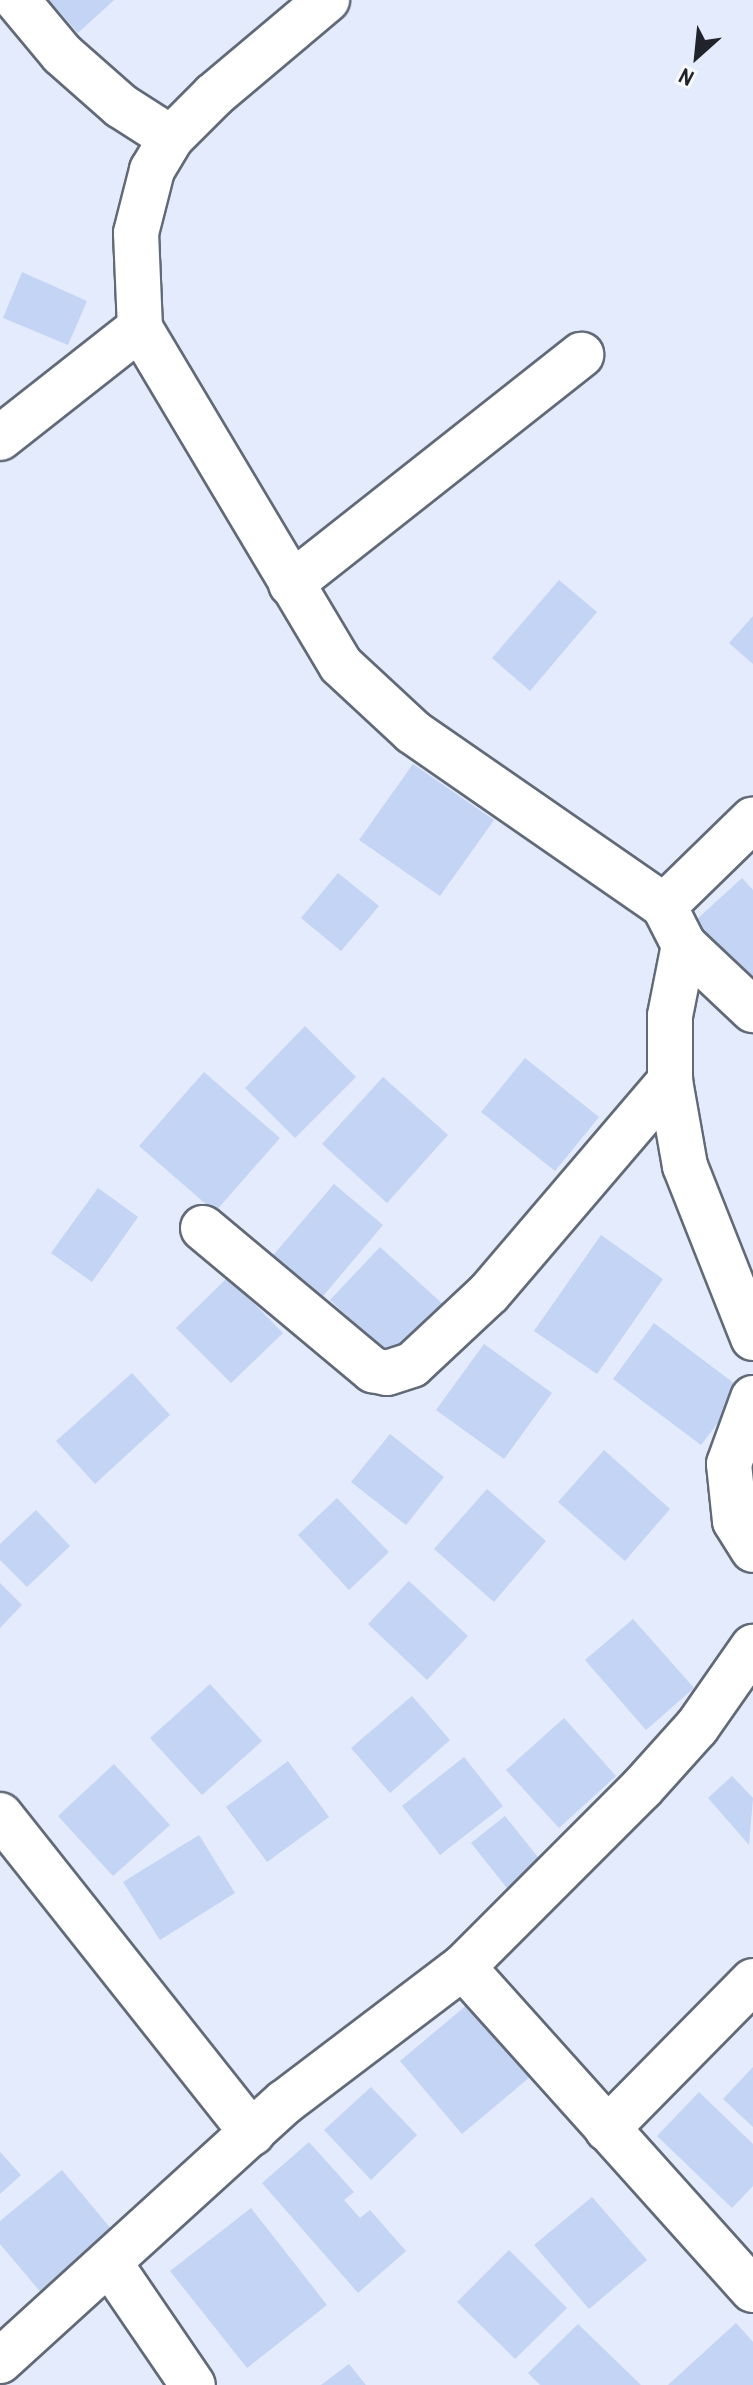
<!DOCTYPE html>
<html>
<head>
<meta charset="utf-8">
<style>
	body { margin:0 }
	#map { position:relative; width:753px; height:2385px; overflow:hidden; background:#e3ebfc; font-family:"Archivo Narrow",sans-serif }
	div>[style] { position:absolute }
	.building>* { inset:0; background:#c3d4f4 }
	.roads { filter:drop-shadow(2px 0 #626a78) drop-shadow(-2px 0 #626a78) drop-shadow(0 2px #626a78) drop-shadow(0 -2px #626a78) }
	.minor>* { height:44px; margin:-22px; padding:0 22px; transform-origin:22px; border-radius:22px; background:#fff }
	span { translate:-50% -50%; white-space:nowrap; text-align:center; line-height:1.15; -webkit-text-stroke:7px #f7f8fc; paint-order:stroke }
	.north { position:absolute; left:657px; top:16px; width:80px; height:80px; -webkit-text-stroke:6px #f7f8fc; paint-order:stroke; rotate:207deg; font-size:22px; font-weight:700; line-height:32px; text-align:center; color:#20242a }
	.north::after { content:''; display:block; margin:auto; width:28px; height:36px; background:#20242a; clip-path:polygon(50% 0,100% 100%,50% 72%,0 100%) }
</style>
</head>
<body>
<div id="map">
	<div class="building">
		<i style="clip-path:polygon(49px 0,114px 0,78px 33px)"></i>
		<i style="clip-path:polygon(22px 272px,87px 301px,68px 345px,3px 318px)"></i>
		<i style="clip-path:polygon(559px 580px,597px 612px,530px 691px,492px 658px)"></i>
		<i style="clip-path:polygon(753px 616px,753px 664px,729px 643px)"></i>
		<i style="clip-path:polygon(413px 764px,494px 820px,440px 896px,359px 840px)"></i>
		<i style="clip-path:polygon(338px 873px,379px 906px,341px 951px,301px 918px)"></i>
		<i style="clip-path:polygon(742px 878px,753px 890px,753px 987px,695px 921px)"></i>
		<i style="clip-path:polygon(305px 1026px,356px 1077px,295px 1138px,245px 1088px)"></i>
		<i style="clip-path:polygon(525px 1058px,599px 1117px,555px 1171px,481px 1112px)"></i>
		<i style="clip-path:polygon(204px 1072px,280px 1138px,215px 1212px,139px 1146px)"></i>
		<i style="clip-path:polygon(383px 1077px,448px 1135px,387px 1203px,322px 1144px)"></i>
		<i style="clip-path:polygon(334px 1184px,383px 1225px,318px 1302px,269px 1260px)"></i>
		<i style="clip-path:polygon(98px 1188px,138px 1217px,92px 1282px,51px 1253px)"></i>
		<i style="clip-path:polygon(601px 1235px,663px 1279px,597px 1374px,534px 1331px)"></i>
		<i style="clip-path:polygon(380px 1247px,446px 1307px,396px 1362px,330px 1300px)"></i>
		<i style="clip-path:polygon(228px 1277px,283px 1333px,231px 1383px,176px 1328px)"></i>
		<i style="clip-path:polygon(654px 1323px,743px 1390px,701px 1445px,613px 1379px)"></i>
		<i style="clip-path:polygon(484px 1344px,552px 1393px,504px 1459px,436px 1410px)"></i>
		<i style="clip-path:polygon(132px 1373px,170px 1415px,95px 1484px,56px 1441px)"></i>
		<i style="clip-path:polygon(390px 1434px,444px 1477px,406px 1525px,351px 1482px)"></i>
		<i style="clip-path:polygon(604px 1450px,670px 1509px,625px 1561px,558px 1502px)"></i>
		<i style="clip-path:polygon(487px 1489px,546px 1541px,494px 1602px,434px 1549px)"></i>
		<i style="clip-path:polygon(337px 1498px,389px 1552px,349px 1590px,298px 1535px)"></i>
		<i style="clip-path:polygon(36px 1510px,70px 1546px,27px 1587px,0 1560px,0 1544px)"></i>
		<i style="clip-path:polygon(409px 1581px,468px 1636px,427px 1680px,368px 1624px)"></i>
		<i style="clip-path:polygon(0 1583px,22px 1605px,0 1628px)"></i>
		<i style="clip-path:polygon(633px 1619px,694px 1688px,646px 1730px,585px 1660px)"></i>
		<i style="clip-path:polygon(210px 1684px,262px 1741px,202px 1795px,150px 1738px)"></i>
		<i style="clip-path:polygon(412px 1696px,450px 1740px,390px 1793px,351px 1748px)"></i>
		<i style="clip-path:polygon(564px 1718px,616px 1776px,559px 1828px,506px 1770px)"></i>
		<i style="clip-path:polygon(464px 1757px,503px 1806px,440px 1855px,402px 1806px)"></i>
		<i style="clip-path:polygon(288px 1761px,329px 1817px,267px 1862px,226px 1807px)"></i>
		<i style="clip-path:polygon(114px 1764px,170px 1825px,113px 1876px,58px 1816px)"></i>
		<i style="clip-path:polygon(732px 1776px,753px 1798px,749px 1845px,708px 1798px)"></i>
		<i style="clip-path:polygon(505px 1816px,545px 1866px,511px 1893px,471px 1843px)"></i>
		<i style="clip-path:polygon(199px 1835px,235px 1893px,160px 1940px,123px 1882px)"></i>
		<i style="clip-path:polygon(468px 2004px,530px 2077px,462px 2134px,400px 2061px)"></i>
		<i style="clip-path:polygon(753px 2067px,753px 2127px,723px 2099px)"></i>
		<i style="clip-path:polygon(371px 2087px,417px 2135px,371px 2180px,324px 2130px)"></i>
		<i style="clip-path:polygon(699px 2092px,753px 2144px,753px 2186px,732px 2208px,657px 2136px)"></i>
		<i style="clip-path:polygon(309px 2142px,354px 2192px,344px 2200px,360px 2218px,370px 2210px,406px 2251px,358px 2293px,262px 2183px)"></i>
		<i style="clip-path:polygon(0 2152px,21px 2175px,0 2194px)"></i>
		<i style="clip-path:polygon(62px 2170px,122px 2242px,49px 2302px,0 2244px,0 2221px)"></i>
		<i style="clip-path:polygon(592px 2197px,647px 2260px,589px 2309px,534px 2245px)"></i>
		<i style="clip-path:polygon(251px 2208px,327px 2305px,247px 2368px,170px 2271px)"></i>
		<i style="clip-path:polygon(509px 2250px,567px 2308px,515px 2359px,457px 2302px)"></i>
		<i style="clip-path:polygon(736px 2323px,753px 2342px,753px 2385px,668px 2385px)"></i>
		<i style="clip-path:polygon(578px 2324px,641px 2385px,540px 2385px,528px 2373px)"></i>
		<i style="clip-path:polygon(349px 2364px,366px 2385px,321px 2385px)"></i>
	</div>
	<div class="roads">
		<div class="minor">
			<i style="left:17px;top:0;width:70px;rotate:50.2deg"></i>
			<i style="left:62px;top:54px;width:79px;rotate:41.4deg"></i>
			<i style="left:121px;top:106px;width:59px;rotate:32.6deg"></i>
			<i style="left:140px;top:328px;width:95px;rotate:-92.4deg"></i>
			<i style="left:136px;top:233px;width:65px;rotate:-75.7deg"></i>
			<i style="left:152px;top:170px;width:37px;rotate:-59deg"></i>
			<i style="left:171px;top:138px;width:61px;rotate:-45deg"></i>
			<i style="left:214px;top:95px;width:148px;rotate:-40.1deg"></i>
			<i style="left:0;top:438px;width:178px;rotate:-38.2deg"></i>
			<i style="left:140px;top:328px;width:392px;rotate:59.2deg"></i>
			<i style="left:341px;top:665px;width:98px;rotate:42.9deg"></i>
			<i style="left:413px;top:732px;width:305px;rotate:34.7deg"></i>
			<i style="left:664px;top:906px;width:44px;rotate:62.9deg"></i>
			<i style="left:684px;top:945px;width:72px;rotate:101.2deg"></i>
			<i style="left:670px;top:1016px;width:65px;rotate:90deg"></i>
			<i style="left:670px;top:1081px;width:86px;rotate:80deg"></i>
			<i style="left:685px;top:1166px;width:185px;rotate:68.4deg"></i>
			<i style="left:291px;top:584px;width:370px;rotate:-38.3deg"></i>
			<i style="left:664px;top:906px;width:124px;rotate:-44.3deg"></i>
			<i style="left:684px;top:945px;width:95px;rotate:43.3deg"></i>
			<i style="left:203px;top:1228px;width:222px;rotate:39.9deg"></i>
			<i style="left:373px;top:1370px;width:14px;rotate:12deg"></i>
			<i style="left:387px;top:1373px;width:26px;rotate:-18deg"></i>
			<i style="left:412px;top:1365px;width:105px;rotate:-43.1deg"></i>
			<i style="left:489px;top:1293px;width:279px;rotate:-49.5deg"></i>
			<i style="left:753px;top:1398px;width:70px;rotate:110deg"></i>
			<i style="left:729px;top:1464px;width:57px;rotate:84deg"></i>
			<i style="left:735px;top:1521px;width:34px;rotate:58deg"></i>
			<i style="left:0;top:1815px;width:406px;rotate:51.6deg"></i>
			<i style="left:463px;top:1967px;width:434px;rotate:48.1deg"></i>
			<i style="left:607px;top:2129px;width:208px;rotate:-45.4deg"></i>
			<i style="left:111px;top:2265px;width:145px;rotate:55.7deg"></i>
			<i style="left:0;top:2361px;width:385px;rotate:-42.3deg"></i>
			<i style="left:285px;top:2102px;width:223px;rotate:-37.2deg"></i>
			<i style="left:463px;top:1967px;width:253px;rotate:-45deg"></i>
			<i style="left:642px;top:1788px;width:82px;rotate:-48deg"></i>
			<i style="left:697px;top:1727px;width:98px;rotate:-55deg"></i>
		</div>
	</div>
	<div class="north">N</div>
</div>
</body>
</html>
